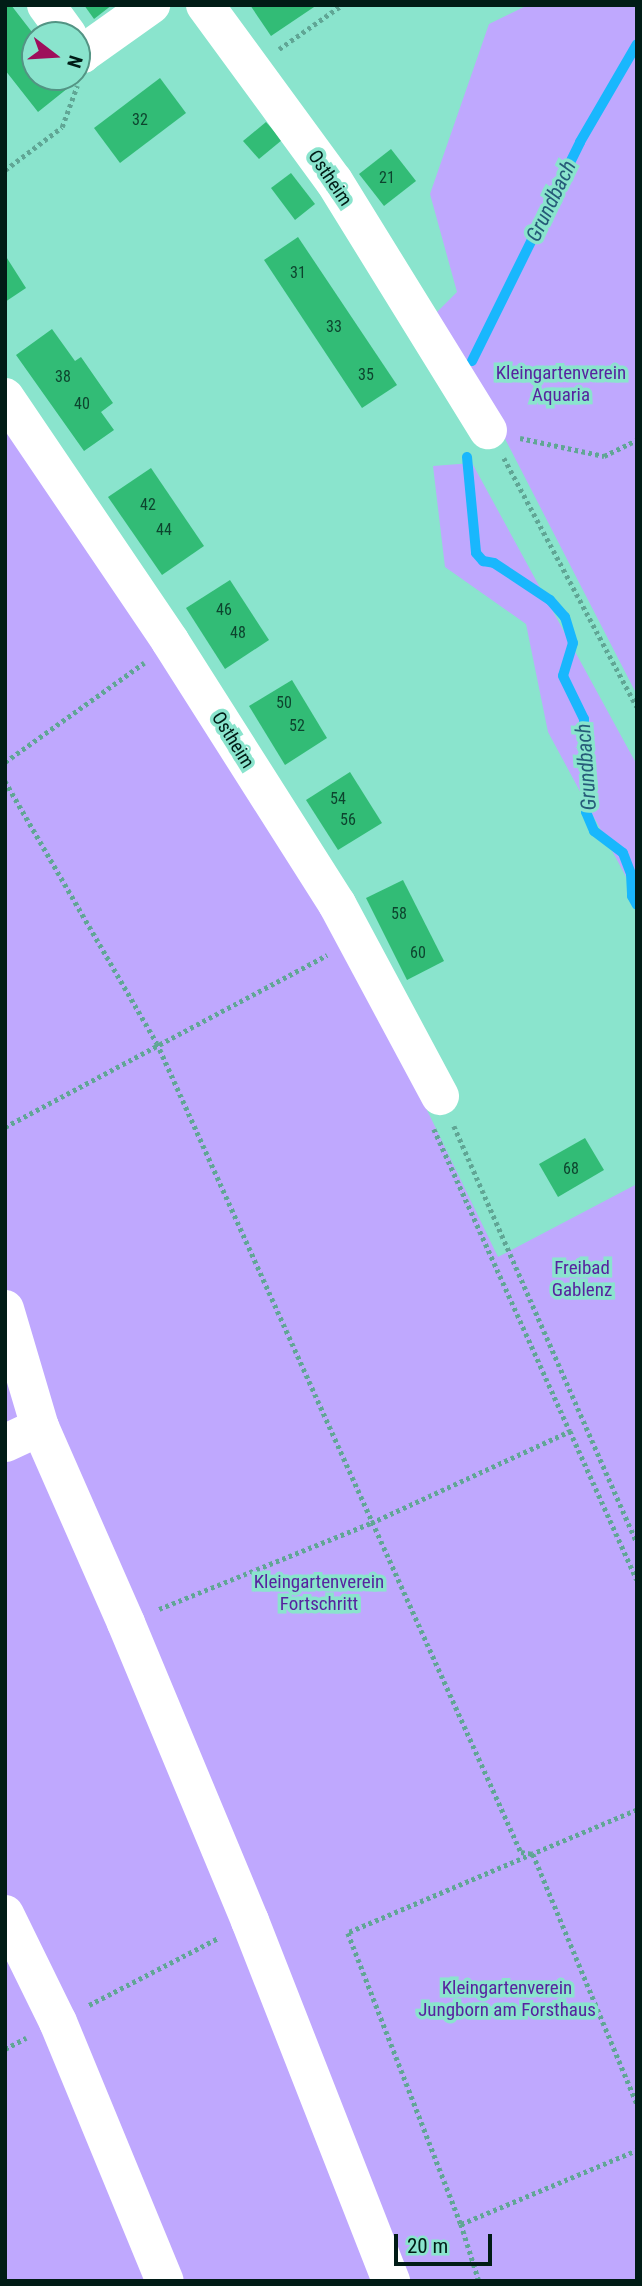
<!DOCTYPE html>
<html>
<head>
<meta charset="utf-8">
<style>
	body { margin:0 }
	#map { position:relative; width:642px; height:2286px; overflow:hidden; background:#8ae4cd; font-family:"Roboto Condensed",sans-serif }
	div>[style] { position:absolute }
	.green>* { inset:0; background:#bfa8fe }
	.stream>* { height:10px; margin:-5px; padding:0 5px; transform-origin:5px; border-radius:5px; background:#19b7fd }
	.building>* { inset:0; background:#32bc76 }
	.path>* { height:4.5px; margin-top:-2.25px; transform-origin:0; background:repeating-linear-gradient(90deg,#60a695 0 3.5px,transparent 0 7px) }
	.minor>* { height:38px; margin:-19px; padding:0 19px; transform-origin:19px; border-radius:19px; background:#fff }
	span { translate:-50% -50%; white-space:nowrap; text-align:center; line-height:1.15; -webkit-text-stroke:7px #8ae4cd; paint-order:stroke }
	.number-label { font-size:16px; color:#0d442e }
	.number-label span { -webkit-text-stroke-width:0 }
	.street-label { font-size:19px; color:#011c16 }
	.park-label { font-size:19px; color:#57239f }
	.water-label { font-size:21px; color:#265b78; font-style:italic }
	.frame { position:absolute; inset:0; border:7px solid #011c16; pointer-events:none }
	.north { position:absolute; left:21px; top:21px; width:70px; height:70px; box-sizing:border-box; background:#8ae4cd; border:2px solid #539484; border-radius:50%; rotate:107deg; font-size:19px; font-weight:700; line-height:28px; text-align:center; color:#011c16 }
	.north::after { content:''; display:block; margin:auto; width:24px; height:32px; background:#9e0f5b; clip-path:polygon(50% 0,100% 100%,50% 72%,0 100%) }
	.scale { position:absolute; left:394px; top:2234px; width:98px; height:32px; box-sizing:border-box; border:4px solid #011c16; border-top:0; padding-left:9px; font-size:21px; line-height:24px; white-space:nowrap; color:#011c16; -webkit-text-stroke:5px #8ae4cd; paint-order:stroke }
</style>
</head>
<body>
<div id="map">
	<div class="green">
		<i style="clip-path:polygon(528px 5px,637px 5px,637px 695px,501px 431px,428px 321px,457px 292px,430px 194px,489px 24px)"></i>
		<i style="clip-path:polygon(5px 412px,355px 961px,498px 1257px,637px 1184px,637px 2281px,5px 2281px)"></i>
		<i style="clip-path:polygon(472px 463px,637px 765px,637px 905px,631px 886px,548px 732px,526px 624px,445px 567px,433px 466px)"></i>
	</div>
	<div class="stream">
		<i style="left:472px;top:361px;width:244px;rotate:-63.7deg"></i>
		<i style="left:580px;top:142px;width:113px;rotate:-59.8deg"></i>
		<i style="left:467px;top:457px;width:96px;rotate:84.6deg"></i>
		<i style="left:476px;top:553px;width:11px;rotate:49deg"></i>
		<i style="left:483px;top:561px;width:11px;rotate:10deg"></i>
		<i style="left:494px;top:563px;width:67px;rotate:33.5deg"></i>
		<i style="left:550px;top:600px;width:23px;rotate:49deg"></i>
		<i style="left:565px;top:617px;width:27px;rotate:73deg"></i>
		<i style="left:573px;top:643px;width:34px;rotate:107deg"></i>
		<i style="left:563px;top:676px;width:48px;rotate:64deg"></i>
		<i style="left:584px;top:719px;width:44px;rotate:90deg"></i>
		<i style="left:584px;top:763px;width:22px;rotate:80deg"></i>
		<i style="left:588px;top:785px;width:27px;rotate:94deg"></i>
		<i style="left:586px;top:812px;width:21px;rotate:67deg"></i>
		<i style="left:594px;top:831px;width:36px;rotate:37deg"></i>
		<i style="left:623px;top:853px;width:22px;rotate:69deg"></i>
		<i style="left:631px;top:874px;width:22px;rotate:87deg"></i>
		<i style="left:632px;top:896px;width:10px;rotate:61deg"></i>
	</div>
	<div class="building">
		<i style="clip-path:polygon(5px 5px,11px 5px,35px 36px,35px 77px,67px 77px,73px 84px,38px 112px,5px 70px)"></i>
		<i style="clip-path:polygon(84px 5px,112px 5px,94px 19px)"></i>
		<i style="clip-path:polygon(250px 5px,317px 5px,271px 36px)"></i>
		<i style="clip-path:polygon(160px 78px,186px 113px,120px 163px,94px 128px)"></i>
		<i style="clip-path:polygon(266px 122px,282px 140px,259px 159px,243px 141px)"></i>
		<i style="clip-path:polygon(391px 149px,416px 181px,384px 206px,359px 174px)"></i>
		<i style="clip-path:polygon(291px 173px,315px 204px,295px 220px,271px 188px)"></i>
		<i style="clip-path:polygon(298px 237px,397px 385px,362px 408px,264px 260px)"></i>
		<i style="clip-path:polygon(5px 255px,26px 288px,5px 302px)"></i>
		<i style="clip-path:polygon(52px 329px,75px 361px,81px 357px,113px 403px,101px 412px,114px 430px,84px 451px,16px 355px)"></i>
		<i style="clip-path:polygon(151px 468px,204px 546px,162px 575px,108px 497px)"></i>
		<i style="clip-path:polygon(230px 580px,269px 640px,225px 669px,186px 608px)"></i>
		<i style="clip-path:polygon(292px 680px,327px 738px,285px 765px,249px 706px)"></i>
		<i style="clip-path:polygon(350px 772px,382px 823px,338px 850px,306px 800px)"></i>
		<i style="clip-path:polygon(403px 880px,444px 961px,407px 980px,366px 898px)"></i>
		<i style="clip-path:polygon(585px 1138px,604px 1170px,558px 1197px,539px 1164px)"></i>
	</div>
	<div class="path">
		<i style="left:279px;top:49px;width:77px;rotate:-34.9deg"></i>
		<i style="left:5px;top:170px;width:71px;rotate:-37deg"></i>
		<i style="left:62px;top:127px;width:44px;rotate:-69.9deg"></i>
		<i style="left:520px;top:438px;width:86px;rotate:12.1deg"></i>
		<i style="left:604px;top:456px;width:37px;rotate:-26deg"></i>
		<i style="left:504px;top:458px;width:282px;rotate:61.9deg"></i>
		<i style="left:5px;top:762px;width:171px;rotate:-35.5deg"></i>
		<i style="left:5px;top:781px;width:303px;rotate:59.9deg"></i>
		<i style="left:157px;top:1043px;width:887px;rotate:65.78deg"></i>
		<i style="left:521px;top:1852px;width:12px;rotate:9deg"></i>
		<i style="left:533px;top:1854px;width:201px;rotate:156.9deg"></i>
		<i style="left:348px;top:1933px;width:312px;rotate:68.8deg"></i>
		<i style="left:461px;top:2224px;width:60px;rotate:72.5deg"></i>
		<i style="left:454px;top:1126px;width:454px;rotate:66.3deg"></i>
		<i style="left:5px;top:1127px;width:365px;rotate:-28.1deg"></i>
		<i style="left:434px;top:1129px;width:331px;rotate:65.8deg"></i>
		<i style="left:159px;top:1609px;width:229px;rotate:-22.1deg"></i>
		<i style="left:371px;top:1523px;width:219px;rotate:-24.8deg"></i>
		<i style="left:570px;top:1431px;width:163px;rotate:65.8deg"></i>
		<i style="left:637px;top:1810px;width:113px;rotate:157.1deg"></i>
		<i style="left:533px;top:1854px;width:271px;rotate:67.4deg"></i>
		<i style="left:89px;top:2005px;width:145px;rotate:-27.4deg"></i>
		<i style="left:5px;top:2049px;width:24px;rotate:-28deg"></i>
		<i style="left:461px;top:2224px;width:191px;rotate:-22.8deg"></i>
	</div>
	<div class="minor">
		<i style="left:46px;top:5px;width:37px;rotate:54deg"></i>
		<i style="left:205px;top:5px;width:218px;rotate:53.8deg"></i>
		<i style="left:334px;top:181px;width:293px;rotate:58.3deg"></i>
		<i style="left:77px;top:47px;width:9px;rotate:54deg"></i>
		<i style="left:82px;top:54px;width:85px;rotate:-35.4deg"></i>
		<i style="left:5px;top:397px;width:295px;rotate:55.9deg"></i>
		<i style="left:170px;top:641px;width:312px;rotate:57.6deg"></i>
		<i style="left:337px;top:904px;width:218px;rotate:61.8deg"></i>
		<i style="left:5px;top:1309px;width:123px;rotate:73.5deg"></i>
		<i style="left:40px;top:1427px;width:38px;rotate:155deg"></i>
		<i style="left:40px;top:1427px;width:214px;rotate:66.3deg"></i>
		<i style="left:126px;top:1623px;width:323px;rotate:67.4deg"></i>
		<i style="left:250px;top:1921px;width:387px;rotate:68.6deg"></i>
		<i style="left:5px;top:1914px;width:120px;rotate:63.9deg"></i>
		<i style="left:58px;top:2022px;width:280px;rotate:67.6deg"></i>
	</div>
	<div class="number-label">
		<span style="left:140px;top:120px">32</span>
		<span style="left:387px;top:178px">21</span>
		<span style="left:298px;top:273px">31</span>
		<span style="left:334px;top:327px">33</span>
		<span style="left:366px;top:375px">35</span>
		<span style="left:63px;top:377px">38</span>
		<span style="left:82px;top:404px">40</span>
		<span style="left:148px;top:505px">42</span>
		<span style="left:164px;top:530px">44</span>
		<span style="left:224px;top:610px">46</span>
		<span style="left:238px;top:633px">48</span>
		<span style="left:284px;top:703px">50</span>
		<span style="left:297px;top:726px">52</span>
		<span style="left:338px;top:799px">54</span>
		<span style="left:348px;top:820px">56</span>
		<span style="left:399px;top:914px">58</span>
		<span style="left:418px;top:953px">60</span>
		<span style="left:571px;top:1169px">68</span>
	</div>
	<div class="street-label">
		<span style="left:330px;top:178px;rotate:56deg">Ostheim</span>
		<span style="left:233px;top:740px;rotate:58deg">Ostheim</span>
	</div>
	<div class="park-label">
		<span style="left:561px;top:384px">Kleingartenverein<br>Aquaria</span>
		<span style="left:582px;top:1279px">Freibad<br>Gablenz</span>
		<span style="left:319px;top:1593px">Kleingartenverein<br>Fortschritt</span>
		<span style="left:507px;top:1999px">Kleingartenverein<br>Jungborn am Forsthaus</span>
	</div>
	<div class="water-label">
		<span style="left:551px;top:201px;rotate:-64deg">Grundbach</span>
		<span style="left:586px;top:767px;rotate:-94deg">Grundbach</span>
	</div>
	<div class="frame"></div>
	<div class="north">N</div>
	<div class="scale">20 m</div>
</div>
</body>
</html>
